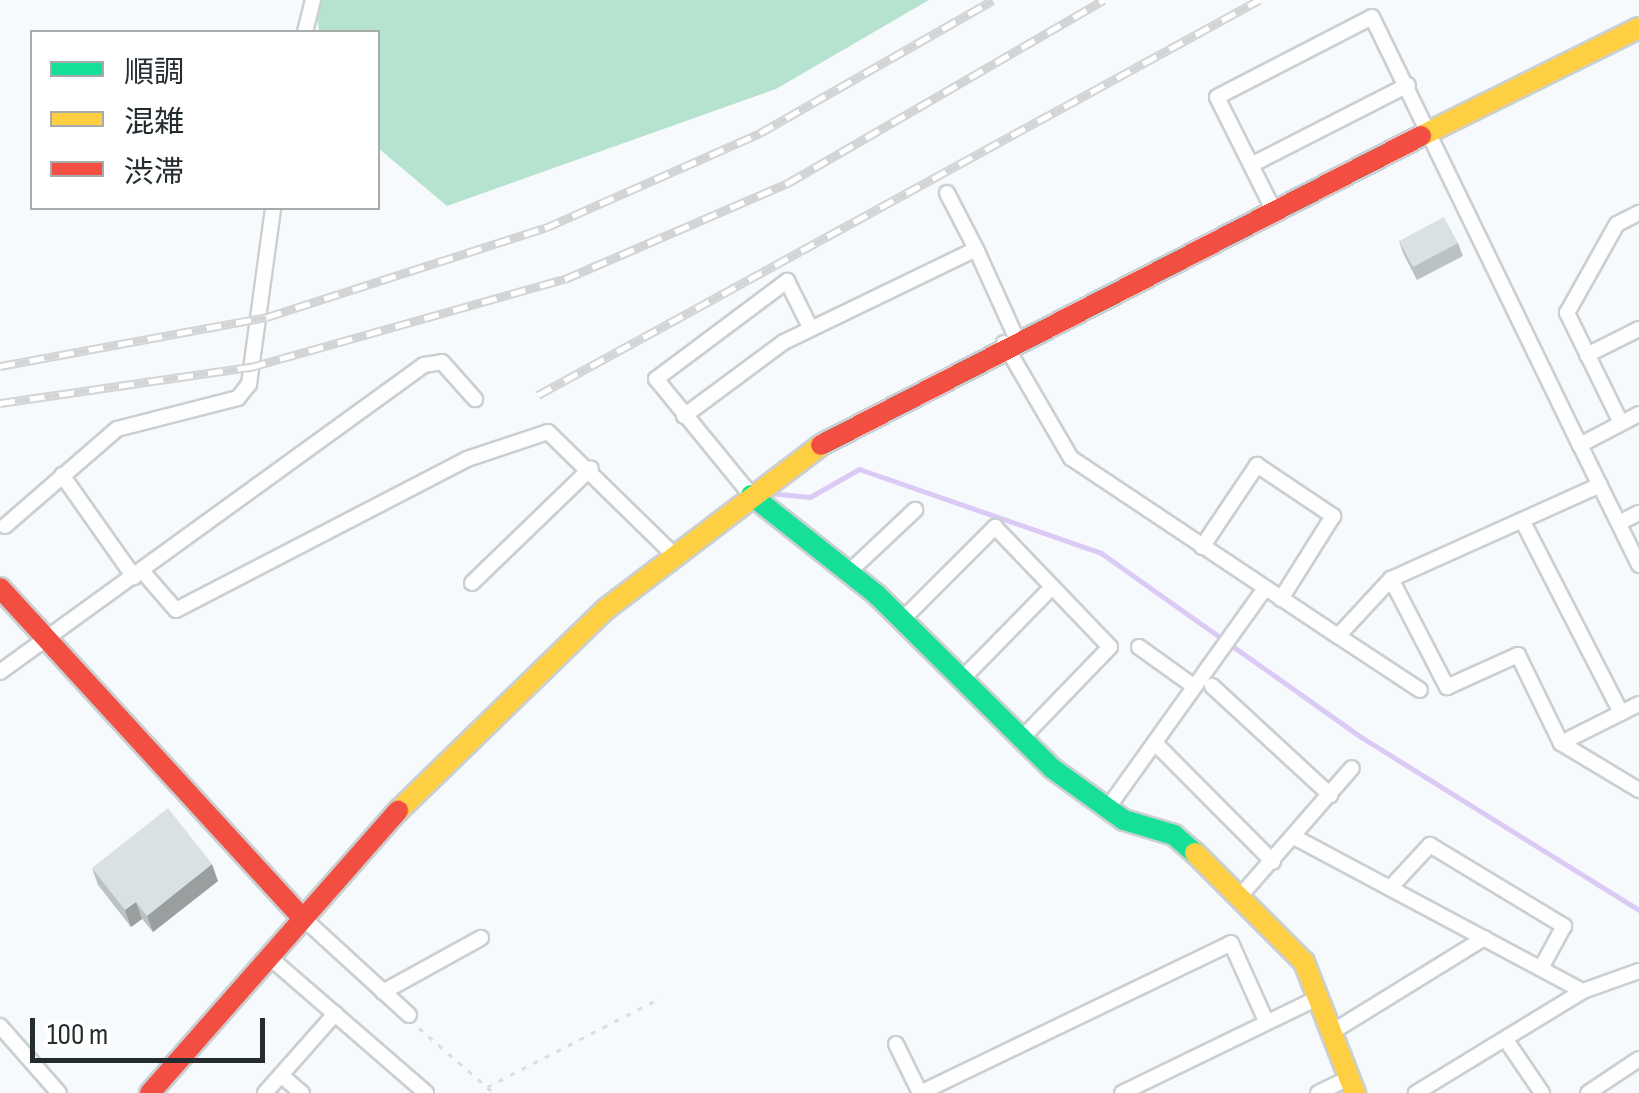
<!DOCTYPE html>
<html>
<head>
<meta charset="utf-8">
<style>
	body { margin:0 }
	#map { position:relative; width:1639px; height:1093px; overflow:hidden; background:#f7fafc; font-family:"Sofia Sans Condensed","Noto Sans JP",sans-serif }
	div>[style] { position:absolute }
	.forest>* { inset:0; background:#b6e2d0 }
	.stream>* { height:5px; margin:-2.5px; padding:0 2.5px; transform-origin:2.5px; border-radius:2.5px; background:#dbcaf6 }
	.path>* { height:2.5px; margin-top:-1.25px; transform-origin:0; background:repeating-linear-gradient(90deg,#dcddde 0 5px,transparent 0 13px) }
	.roads { filter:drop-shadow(2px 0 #cacfd2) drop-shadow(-2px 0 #cacfd2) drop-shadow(0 2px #cacfd2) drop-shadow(0 -2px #cacfd2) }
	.street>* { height:14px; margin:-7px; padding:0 7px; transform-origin:7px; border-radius:7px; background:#fefeff }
	.fast>* { height:20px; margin:-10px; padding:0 10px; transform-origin:10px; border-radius:10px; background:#16e098 }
	.slow>* { height:20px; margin:-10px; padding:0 10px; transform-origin:10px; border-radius:10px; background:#ffcf43 }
	.jam>* { height:20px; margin:-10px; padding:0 10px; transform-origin:10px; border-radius:10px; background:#f24e42 }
	.rail>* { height:9px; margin-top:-4.5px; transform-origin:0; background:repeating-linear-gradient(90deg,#fff 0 15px,#d2d4d5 0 30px); box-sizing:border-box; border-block:2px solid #d2d4d5 }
	.wall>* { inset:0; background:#bbc2c2 }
	.shaded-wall>* { inset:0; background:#999e9e }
	.building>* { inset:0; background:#dae1e2 }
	span { translate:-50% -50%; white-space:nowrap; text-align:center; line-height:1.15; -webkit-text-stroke:10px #fff; paint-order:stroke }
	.legend { position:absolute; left:30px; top:30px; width:350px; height:180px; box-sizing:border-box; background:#fff; border:2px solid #a7abac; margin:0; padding:12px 18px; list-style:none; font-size:30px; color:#242c30 }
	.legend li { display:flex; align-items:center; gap:20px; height:50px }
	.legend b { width:50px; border:2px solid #a7abac }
	.scale { position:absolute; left:30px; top:1018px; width:235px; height:45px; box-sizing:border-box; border:5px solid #242c30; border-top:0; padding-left:12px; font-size:30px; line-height:35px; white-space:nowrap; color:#242c30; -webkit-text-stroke:8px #fff; paint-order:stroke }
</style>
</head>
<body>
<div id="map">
	<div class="forest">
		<i style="clip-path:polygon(315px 0,929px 0,776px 89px,447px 206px,378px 148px,378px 32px,319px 32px)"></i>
	</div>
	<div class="stream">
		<i style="left:769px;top:493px;width:41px;rotate:5.6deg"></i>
		<i style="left:810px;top:497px;width:56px;rotate:-29.7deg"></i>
		<i style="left:859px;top:469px;width:256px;rotate:19.1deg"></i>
		<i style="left:1101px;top:553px;width:319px;rotate:35.3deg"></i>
		<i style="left:1361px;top:737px;width:327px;rotate:31.9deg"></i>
	</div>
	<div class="path">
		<i style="left:419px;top:1028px;width:99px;rotate:40.9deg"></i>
		<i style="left:487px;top:1087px;width:195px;rotate:-27.2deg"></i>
	</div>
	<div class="roads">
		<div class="street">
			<i style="left:305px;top:32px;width:33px;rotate:-76deg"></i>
			<i style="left:1251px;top:165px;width:176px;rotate:-27deg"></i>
			<i style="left:947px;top:193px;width:63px;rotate:62.6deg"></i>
			<i style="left:1274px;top:211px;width:127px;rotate:-116.6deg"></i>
			<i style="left:1217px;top:97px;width:174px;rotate:-27.3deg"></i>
			<i style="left:1372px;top:17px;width:476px;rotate:64.1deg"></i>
			<i style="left:1004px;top:343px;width:133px;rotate:59.8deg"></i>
			<i style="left:1071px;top:458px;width:321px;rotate:33.7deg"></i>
			<i style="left:1338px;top:636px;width:78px;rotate:-47.1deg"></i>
			<i style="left:1391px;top:579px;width:122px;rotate:62.6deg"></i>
			<i style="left:1447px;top:687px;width:78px;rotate:-24.3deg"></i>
			<i style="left:1518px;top:655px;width:98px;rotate:64deg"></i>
			<i style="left:1561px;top:743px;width:91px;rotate:31.1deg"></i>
			<i style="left:1587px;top:355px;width:58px;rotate:-26.6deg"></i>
			<i style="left:1639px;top:414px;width:67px;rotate:152.3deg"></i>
			<i style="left:1580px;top:445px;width:134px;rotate:63.8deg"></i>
			<i style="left:684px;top:416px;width:124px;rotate:-36.5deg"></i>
			<i style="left:784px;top:342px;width:213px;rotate:-25.8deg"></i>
			<i style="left:976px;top:249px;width:97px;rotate:65.6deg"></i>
			<i style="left:1621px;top:423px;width:123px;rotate:-116.1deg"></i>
			<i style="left:1567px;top:313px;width:102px;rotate:-60.7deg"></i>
			<i style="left:1617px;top:224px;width:25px;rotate:-27deg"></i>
			<i style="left:62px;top:475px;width:125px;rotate:54.8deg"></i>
			<i style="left:751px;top:495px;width:150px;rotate:-129.3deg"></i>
			<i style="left:656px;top:379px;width:164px;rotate:-36.8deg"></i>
			<i style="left:787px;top:281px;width:51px;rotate:63.4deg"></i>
			<i style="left:1522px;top:520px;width:217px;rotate:62.8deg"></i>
			<i style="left:1619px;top:523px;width:22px;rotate:-27deg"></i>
			<i style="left:5px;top:526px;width:148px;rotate:-40.9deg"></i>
			<i style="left:117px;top:429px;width:125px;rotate:-14.4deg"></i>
			<i style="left:238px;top:398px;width:18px;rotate:-52deg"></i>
			<i style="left:249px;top:384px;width:178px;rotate:-82.2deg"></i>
			<i style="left:1202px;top:547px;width:99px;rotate:-56.1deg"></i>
			<i style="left:1257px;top:465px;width:92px;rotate:33.9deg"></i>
			<i style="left:1333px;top:516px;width:98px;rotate:122.1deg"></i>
			<i style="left:143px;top:572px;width:50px;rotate:49deg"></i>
			<i style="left:176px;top:610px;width:328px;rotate:-27.4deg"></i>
			<i style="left:467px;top:459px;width:85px;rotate:-18.4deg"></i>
			<i style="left:548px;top:432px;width:176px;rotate:44.3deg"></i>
			<i style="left:849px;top:572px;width:91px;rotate:-43.2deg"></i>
			<i style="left:1391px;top:579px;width:229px;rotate:-24.2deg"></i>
			<i style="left:472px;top:583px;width:165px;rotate:-44deg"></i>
			<i style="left:902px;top:620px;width:132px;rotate:-45deg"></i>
			<i style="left:995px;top:527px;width:166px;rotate:46.2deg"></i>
			<i style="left:1110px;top:647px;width:127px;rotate:134deg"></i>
			<i style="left:1338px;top:636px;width:98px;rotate:33.4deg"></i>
			<i style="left:1139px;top:647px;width:65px;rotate:35.6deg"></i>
			<i style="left:0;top:672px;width:523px;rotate:-35.91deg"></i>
			<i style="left:424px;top:365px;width:18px;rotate:-9deg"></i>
			<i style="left:442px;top:362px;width:50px;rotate:48.3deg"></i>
			<i style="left:962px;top:679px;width:129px;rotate:-45.6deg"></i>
			<i style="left:1212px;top:686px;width:161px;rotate:42.7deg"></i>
			<i style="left:1561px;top:743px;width:87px;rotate:-26.6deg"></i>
			<i style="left:1156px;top:744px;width:166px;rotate:45.2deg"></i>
			<i style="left:1107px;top:809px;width:272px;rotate:-54.4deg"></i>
			<i style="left:1296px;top:838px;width:325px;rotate:28.1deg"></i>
			<i style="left:1583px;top:991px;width:196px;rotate:148.6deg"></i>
			<i style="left:1390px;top:888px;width:59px;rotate:-47.1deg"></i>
			<i style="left:1430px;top:845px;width:157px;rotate:31.2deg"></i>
			<i style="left:1564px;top:926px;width:48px;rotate:118.7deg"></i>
			<i style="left:1242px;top:894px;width:167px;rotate:-48.9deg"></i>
			<i style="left:302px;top:917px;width:145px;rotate:42.5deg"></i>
			<i style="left:268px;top:956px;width:209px;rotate:40.9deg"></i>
			<i style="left:1583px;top:991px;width:59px;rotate:-19.7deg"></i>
			<i style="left:383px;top:992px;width:112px;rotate:-28.9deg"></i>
			<i style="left:0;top:1026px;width:89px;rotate:48.6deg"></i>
			<i style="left:1332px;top:1032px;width:179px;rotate:-31.7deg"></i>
			<i style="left:1506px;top:1040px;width:64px;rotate:55.8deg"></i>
			<i style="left:896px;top:1044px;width:55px;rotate:63.9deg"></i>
			<i style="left:920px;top:1093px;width:345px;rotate:-25.7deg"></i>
			<i style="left:1231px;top:943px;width:85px;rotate:65.8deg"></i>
			<i style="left:281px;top:1075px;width:28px;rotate:41deg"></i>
			<i style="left:265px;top:1093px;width:106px;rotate:-48.5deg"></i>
			<i style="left:1122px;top:1093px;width:218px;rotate:-25.9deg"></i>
			<i style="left:1318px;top:1093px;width:34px;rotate:-26deg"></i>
			<i style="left:1588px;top:1093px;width:61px;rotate:-33.7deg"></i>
		</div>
		<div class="fast">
			<i style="left:751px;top:495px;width:161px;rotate:38.4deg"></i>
			<i style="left:877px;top:595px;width:247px;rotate:44.7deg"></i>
			<i style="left:1053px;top:769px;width:87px;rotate:35.7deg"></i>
			<i style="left:1124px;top:820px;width:52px;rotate:16.7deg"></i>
			<i style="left:1174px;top:835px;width:28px;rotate:41deg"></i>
		</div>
		<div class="slow">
			<i style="left:1421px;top:136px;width:243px;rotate:-26.4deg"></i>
			<i style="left:398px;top:811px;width:290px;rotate:-44.2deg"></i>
			<i style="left:606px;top:609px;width:270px;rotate:-37.3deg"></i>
			<i style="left:1195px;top:853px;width:154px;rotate:45deg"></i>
			<i style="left:1304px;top:962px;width:141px;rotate:68.7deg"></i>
		</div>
		<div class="jam">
			<i style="left:821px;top:445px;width:675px;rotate:-27.25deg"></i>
			<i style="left:0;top:588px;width:447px;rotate:47.5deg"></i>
			<i style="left:150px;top:1093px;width:376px;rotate:-48.7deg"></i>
		</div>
	</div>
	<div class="rail">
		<i style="left:0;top:366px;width:271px;rotate:-10.4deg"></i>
		<i style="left:267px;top:317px;width:292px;rotate:-17.8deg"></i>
		<i style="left:545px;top:228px;width:235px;rotate:-23.8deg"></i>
		<i style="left:760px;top:133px;width:268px;rotate:-29.7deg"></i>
		<i style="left:538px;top:395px;width:822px;rotate:-28.72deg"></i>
		<i style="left:0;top:403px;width:254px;rotate:-8.2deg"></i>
		<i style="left:251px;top:367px;width:326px;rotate:-15.7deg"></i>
		<i style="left:565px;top:279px;width:243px;rotate:-23.3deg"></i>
		<i style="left:788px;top:183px;width:365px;rotate:-30.1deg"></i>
	</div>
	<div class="wall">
		<i style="clip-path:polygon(1399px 241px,1458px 243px,1463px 256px,1417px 280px,1403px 253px)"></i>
		<i style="clip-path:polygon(92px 868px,218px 881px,153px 932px,142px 919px,131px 927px,98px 885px)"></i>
	</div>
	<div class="shaded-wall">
		<i style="clip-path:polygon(212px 864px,218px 881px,153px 932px,147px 916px)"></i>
		<i style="clip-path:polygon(136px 902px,142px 919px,131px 927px,125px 910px)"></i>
	</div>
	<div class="building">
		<i style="clip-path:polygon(1444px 217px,1458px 243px,1413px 267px,1399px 241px)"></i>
		<i style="clip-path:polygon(168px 808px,212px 864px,147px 916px,136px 902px,125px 910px,92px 868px)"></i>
	</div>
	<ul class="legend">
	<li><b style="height:12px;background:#16e098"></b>順調</li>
	<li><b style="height:12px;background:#ffcf43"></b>混雑</li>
	<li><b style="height:12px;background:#f24e42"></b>渋滞</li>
	</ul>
	<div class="scale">100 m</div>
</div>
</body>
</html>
